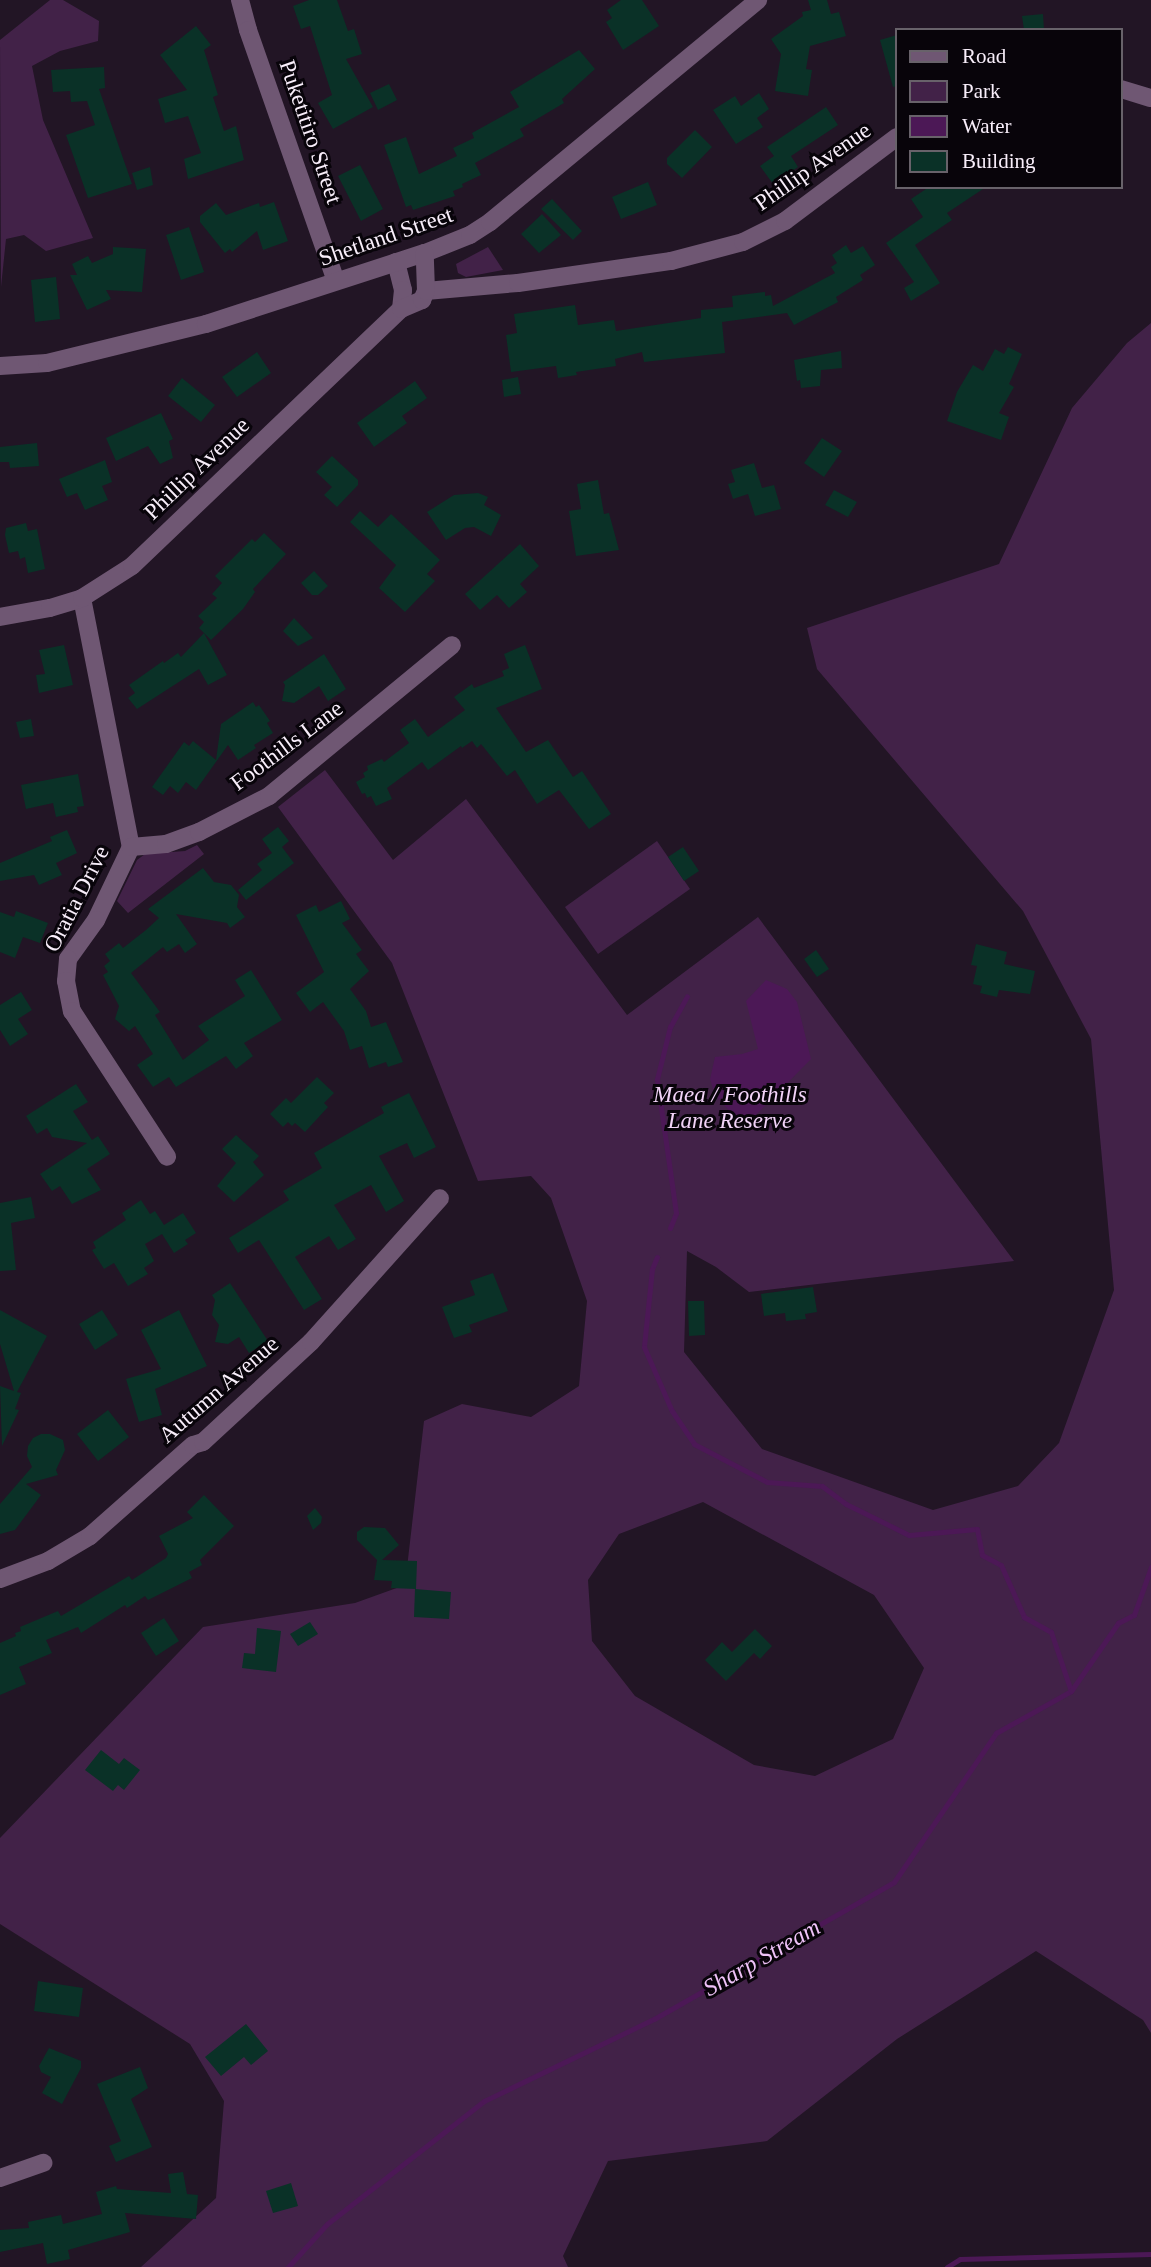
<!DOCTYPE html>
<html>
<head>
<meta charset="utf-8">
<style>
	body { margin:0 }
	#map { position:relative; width:1151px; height:2267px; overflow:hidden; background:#221525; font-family:Georgia,serif }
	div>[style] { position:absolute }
	.green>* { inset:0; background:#422248 }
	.water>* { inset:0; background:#4c1856 }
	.stream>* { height:5px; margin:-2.5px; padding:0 2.5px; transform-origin:2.5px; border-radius:2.5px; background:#4c1856 }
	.building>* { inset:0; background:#0a3127 }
	.minor>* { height:18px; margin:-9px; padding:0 9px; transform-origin:9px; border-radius:9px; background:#6f5773 }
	span { translate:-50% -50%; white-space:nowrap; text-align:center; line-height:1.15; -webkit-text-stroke:6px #08040a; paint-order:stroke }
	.street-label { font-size:23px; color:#f8eefa }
	.park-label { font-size:23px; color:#f2d3f8; font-style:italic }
	.water-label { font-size:24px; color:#efc2f8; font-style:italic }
	.legend { position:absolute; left:895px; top:28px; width:228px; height:161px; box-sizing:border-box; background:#08040a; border:2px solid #68626a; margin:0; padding:9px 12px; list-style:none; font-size:21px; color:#f8eefa }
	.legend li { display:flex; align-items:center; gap:14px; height:35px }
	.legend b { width:35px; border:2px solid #68626a }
</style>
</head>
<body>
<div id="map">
	<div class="green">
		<i style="clip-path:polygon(50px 0,63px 0,99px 21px,98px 41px,60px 51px,32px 66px,43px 120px,93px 238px,46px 251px,24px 235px,6px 239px,1px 287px,0 40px)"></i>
		<i style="clip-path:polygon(488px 247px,503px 270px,466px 277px,458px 273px,456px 264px)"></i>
		<i style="clip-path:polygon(evenodd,1151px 323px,1151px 2033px,1143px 2020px,1036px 1951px,897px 2039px,767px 2141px,608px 2161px,563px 2256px,568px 2267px,141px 2267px,216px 2198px,224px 2101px,190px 2044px,0 1924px,0 1838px,203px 1627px,355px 1603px,405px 1585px,424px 1421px,462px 1404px,531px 1417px,579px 1386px,587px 1301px,551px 1198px,531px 1176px,478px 1181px,392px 963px,278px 807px,325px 770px,393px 860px,466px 799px,627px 1015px,758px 917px,1014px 1261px,749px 1292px,716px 1267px,687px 1251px,684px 1352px,762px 1449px,933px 1510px,1018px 1486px,1059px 1443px,1114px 1290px,1091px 1039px,1023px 911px,817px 669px,807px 628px,999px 564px,1072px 408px,1127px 343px,1151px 323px,703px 1502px,874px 1595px,924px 1668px,893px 1739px,815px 1776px,754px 1765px,635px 1696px,592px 1641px,588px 1580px,619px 1534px,703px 1502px)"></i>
		<i style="clip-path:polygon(657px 841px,690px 889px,598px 954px,565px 907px)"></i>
		<i style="clip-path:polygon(197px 845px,204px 854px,128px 913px,117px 901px,137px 860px,145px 854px,185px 851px)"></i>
	</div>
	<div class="water">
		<i style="clip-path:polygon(766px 980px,787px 989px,797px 1002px,811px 1059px,752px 1119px,737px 1119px,715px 1095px,710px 1079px,715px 1057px,742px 1054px,758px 1049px,746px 1001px)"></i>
	</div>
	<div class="stream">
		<i style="left:670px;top:1228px;width:16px;rotate:-68deg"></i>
		<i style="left:676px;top:1213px;width:135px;rotate:-98.1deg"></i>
		<i style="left:657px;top:1079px;width:54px;rotate:-76deg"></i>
		<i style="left:670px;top:1027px;width:35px;rotate:-61deg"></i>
		<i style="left:657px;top:1257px;width:13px;rotate:113deg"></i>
		<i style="left:652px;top:1269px;width:78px;rotate:95.9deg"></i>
		<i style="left:644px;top:1347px;width:70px;rotate:66.4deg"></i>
		<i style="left:672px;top:1411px;width:40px;rotate:56deg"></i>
		<i style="left:694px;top:1444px;width:82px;rotate:27.5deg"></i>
		<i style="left:767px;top:1482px;width:55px;rotate:4.2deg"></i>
		<i style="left:822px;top:1486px;width:30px;rotate:37deg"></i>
		<i style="left:846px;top:1504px;width:70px;rotate:26.2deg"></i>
		<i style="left:909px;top:1535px;width:68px;rotate:-5deg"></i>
		<i style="left:977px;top:1529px;width:26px;rotate:79deg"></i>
		<i style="left:982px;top:1555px;width:21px;rotate:28deg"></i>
		<i style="left:1001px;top:1565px;width:57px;rotate:66.1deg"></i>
		<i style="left:1024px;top:1617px;width:31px;rotate:29deg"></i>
		<i style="left:1051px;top:1632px;width:62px;rotate:71.3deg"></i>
		<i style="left:288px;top:2267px;width:58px;rotate:-47.8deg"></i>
		<i style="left:327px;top:2224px;width:199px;rotate:-38.1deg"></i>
		<i style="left:484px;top:2101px;width:189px;rotate:-25.8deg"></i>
		<i style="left:654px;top:2019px;width:276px;rotate:-29.7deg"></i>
		<i style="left:894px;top:1882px;width:181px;rotate:-55.6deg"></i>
		<i style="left:996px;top:1733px;width:86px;rotate:-29.2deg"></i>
		<i style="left:1071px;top:1691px;width:83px;rotate:-55.3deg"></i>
		<i style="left:1118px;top:1623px;width:18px;rotate:-27deg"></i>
		<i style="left:1134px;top:1615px;width:51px;rotate:-70.5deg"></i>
		<i style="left:947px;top:2267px;width:15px;rotate:-32deg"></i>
		<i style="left:960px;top:2259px;width:191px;rotate:-1.5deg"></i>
	</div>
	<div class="building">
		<i style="clip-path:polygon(309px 0,337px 0,348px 31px,354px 29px,362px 54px,346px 59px,373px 107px,333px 129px,318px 103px,332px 95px,310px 26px,301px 29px,293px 6px)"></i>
		<i style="clip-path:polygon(621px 0,642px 0,659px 26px,623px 50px,606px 22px,612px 18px,607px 10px)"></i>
		<i style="clip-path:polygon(808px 0,827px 0,831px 14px,839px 12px,846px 36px,810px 46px,806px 69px,812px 70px,808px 96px,775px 91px,781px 54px,771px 39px,803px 16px,802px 12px,811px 10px)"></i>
		<i style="clip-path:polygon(1043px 14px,1044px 30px,1024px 30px,1022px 16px)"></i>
		<i style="clip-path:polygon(196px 26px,211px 45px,204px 50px,218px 95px,213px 97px,224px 131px,236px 126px,244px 160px,188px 179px,184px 159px,201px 153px,188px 116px,165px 123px,158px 99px,187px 90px,160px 55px)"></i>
		<i style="clip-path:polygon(897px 35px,897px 86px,893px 87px,880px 40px)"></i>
		<i style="clip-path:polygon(579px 50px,595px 69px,562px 99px,564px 103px,520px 129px,524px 136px,475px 163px,481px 175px,462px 184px,463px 187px,453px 191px,455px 196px,413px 210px,411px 205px,406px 207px,384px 145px,406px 137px,419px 174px,457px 156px,453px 148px,474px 138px,472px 133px,519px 107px,510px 92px)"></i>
		<i style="clip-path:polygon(104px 67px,105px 88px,99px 89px,132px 184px,88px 198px,66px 135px,95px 125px,87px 101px,71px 102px,70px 91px,53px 92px,51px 70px)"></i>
		<i style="clip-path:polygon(389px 84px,397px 100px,378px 110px,370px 93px)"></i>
		<i style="clip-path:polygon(759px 93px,769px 109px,757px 118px,763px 127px,736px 144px,713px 110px,735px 96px,741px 106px)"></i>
		<i style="clip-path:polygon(826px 107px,838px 125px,791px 156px,798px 167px,773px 184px,760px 166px,774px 156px,767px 147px)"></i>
		<i style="clip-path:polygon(695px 130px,712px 147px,682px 178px,667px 164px,667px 158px)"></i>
		<i style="clip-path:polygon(360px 165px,383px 209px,361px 221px,338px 176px)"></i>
		<i style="clip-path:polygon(150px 167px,153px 185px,137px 190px,132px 173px)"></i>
		<i style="clip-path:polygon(648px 182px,657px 205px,621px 219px,612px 197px)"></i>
		<i style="clip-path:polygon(929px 187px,986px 187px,947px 213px,952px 220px,915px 245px,940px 283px,911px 301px,904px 288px,914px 282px,886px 243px,923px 217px,911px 199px)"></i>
		<i style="clip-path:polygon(552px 199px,582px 231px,573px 240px,541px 209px)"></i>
		<i style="clip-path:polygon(274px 202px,288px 241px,263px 250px,257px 231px,232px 252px,230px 249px,225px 253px,200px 222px,200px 216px,216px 203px,226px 215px,259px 203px,260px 207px)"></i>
		<i style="clip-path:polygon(542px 214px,561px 235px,539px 253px,521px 234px)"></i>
		<i style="clip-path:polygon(189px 227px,204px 272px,181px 280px,166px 235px)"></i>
		<i style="clip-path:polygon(846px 245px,851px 253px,863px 246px,875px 265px,860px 275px,863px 280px,836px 297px,838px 302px,794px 325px,787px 313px,722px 322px,725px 353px,644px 362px,642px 352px,615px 359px,616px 366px,576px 372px,577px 375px,558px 378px,556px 366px,511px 372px,506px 335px,517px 333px,514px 314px,575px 305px,578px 325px,614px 320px,616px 331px,701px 318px,701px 310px,733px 307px,732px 296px,765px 292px,765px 296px,771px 295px,773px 306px,835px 273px,831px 267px,837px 263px,832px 255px)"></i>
		<i style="clip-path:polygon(113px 247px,146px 249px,142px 292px,106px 290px,111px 299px,87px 310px,70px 275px,77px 275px,72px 264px,88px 256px,92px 263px,113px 254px)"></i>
		<i style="clip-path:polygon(56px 277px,60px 319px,35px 322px,31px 280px)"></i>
		<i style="clip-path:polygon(1008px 347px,1022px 354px,1009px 384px,1014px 387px,999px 413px,1009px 417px,1001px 440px,947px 421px,957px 392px,973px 365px,983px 371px,995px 349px,1004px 354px)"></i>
		<i style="clip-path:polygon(841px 351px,842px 368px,821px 370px,820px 386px,801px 388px,800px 380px,797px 381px,794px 360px)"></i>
		<i style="clip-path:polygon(257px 352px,271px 373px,237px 397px,222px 377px)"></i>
		<i style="clip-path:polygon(518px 377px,521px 394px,504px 397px,502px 380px)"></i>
		<i style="clip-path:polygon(182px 378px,215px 405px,201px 422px,168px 396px)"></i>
		<i style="clip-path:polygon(415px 381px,427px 398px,402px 416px,407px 423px,374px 447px,357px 423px)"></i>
		<i style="clip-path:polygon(161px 413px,173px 439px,169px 441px,173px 458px,160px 464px,148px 446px,116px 461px,106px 438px)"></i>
		<i style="clip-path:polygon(822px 438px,842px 451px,824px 477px,804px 463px)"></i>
		<i style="clip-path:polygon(37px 443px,39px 466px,10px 468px,9px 462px,0 462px,0 447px)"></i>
		<i style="clip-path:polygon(332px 456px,358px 480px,358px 485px,337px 507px,324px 495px,332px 487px,316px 472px)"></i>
		<i style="clip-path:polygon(105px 460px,112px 482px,102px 486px,108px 500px,85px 510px,77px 493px,67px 497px,59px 479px)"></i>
		<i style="clip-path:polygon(754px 463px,762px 488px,774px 485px,781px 509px,755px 516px,748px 494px,733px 499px,728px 484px,735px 482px,731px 470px)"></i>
		<i style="clip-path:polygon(598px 480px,604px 514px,609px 513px,619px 550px,576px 556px,569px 511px,581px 509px,577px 484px)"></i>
		<i style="clip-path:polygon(834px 490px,857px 502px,848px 517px,825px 505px)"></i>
		<i style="clip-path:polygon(478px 493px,488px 497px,484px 505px,501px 515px,491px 536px,474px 527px,465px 528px,446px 540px,427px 512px,454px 495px)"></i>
		<i style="clip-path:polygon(360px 511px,378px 527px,391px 514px,440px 560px,427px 574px,435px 581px,405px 612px,379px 588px,396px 565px,350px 522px)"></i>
		<i style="clip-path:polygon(26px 523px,28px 531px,37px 529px,45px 569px,28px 573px,25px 557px,20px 559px,18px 551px,9px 553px,5px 535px,6px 528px)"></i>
		<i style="clip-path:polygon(264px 533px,286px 554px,253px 589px,255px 592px,243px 609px,211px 640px,199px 628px,204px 622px,198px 616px,217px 598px,212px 594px,222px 583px,215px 576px,252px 539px,255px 542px)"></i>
		<i style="clip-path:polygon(520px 544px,539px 566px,520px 584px,527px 592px,509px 608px,497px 595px,480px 610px,465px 594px)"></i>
		<i style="clip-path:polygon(314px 571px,328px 586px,318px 595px,312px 595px,301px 583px)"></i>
		<i style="clip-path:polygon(294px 618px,313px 638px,298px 646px,283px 631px)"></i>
		<i style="clip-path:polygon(204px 633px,227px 675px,208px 685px,199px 669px,137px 709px,128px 698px,135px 693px,129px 685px,163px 661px,164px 663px,178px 653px,181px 657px)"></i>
		<i style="clip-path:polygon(64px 645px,73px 685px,39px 693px,36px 675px,45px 674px,39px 650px)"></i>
		<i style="clip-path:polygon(525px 645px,542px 689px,496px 708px,526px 752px,548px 740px,573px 777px,582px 771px,611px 814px,589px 829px,559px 790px,537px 804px,515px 770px,507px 776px,481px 744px,477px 748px,472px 741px,462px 748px,461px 746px,428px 770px,422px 762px,387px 788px,392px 799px,376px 806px,371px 796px,367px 798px,365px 793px,362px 794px,356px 782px,365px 777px,363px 773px,368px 770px,367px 766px,382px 759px,384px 762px,409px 743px,400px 730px,415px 719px,428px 737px,465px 710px,454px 697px,472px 684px,474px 688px,504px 676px,502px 671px,509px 668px,504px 654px)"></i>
		<i style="clip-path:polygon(324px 654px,346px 689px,328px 701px,319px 686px,294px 703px,282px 701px,285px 685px,283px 682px)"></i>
		<i style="clip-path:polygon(253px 702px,256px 707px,259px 705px,270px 721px,267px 723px,273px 733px,254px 745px,256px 748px,238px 760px,228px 745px,196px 790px,186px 782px,178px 793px,170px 786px,163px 795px,152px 787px,184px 742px,189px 746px,193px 741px,216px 760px,221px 724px)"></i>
		<i style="clip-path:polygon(31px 719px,34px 736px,20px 738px,16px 722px)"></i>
		<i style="clip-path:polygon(78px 774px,84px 806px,77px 807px,78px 812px,56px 817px,53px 803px,26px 809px,21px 785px)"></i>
		<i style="clip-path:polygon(278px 827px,289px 841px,282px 847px,294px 863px,246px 900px,238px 890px,262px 870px,257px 864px,272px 853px,262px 839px)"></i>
		<i style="clip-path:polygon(67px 830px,77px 853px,56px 863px,62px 875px,39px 885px,34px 875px,0 881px,0 863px,52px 841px,50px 837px)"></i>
		<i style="clip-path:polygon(683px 847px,699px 871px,684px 881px,668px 857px)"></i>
		<i style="clip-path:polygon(203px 868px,214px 882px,231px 885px,239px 895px,237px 907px,245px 917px,230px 928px,227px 923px,176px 914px,197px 944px,185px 953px,179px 944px,167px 952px,163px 947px,131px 973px,160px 1012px,155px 1015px,183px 1060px,209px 1040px,198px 1026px,245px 996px,235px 980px,251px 970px,282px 1020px,244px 1043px,253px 1056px,236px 1069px,226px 1056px,176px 1087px,169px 1077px,153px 1087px,137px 1065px,153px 1054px,135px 1026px,129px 1031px,115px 1019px,119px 1006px,103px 975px,108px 972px,104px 966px,110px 961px,105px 954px,119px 943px,123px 948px,146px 930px,159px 918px,148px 909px)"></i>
		<i style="clip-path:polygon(341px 901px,350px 919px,342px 923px,362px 950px,356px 954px,369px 971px,350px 989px,366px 1011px,371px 1027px,386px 1022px,403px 1062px,388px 1067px,386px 1062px,369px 1068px,362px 1046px,350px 1050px,344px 1031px,323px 1002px,310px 1012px,296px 993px,324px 972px,296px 915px,316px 905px,319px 912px)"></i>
		<i style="clip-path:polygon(16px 911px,48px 923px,40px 943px,23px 937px,15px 958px,0 952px,0 912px,14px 917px)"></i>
		<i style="clip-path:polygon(976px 944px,1007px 952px,1004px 964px,1035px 971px,1030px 994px,999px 990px,997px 997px,980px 993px,982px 986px,973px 984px,977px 966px,971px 965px)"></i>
		<i style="clip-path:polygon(816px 950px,829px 969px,817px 977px,804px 959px)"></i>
		<i style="clip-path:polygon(21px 992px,32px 1010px,18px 1019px,28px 1034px,10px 1046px,0 1030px,0 1005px)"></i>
		<i style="clip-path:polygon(317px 1077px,334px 1093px,324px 1103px,328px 1107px,305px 1132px,295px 1123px,292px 1126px,288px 1122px,283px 1127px,270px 1114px,286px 1098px,291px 1103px)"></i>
		<i style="clip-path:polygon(76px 1084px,88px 1102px,73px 1111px,92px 1140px,98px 1136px,110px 1154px,87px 1169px,101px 1190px,72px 1204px,60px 1186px,52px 1191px,40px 1174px,87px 1143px,52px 1137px,47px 1128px,37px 1134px,26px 1116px)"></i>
		<i style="clip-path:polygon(409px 1093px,436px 1147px,414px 1158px,407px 1143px,379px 1156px,404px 1201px,386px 1212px,371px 1185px,334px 1205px,356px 1239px,338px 1250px,329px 1236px,295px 1257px,322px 1299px,304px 1310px,259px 1240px,238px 1253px,229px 1238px,289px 1200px,283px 1191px,322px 1168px,314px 1153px,384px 1113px,381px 1107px)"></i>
		<i style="clip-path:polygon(236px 1135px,259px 1156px,253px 1162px,264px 1175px,234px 1202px,217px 1186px,236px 1163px,222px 1149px)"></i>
		<i style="clip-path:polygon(31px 1197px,35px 1218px,11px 1223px,16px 1270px,0 1271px,0 1203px)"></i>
		<i style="clip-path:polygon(141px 1200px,150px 1214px,155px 1211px,164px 1225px,183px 1213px,196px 1233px,185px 1240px,188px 1244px,174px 1253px,162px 1234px,145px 1244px,154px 1261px,144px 1268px,148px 1274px,128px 1286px,114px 1263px,104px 1269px,92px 1250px,96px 1248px,93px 1242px,126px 1220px,122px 1213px)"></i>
		<i style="clip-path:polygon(493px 1273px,508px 1311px,469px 1325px,472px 1332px,454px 1338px,442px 1307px,475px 1295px,470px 1281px)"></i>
		<i style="clip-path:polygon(230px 1283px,268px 1341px,249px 1353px,239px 1337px,228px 1344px,215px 1342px,219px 1325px,212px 1315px,215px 1300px,212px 1295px)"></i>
		<i style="clip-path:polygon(813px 1287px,817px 1312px,805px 1314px,806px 1319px,786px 1321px,785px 1313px,764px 1316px,761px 1294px)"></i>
		<i style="clip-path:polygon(688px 1301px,704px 1301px,705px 1335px,689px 1336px)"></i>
		<i style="clip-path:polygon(0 1310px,47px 1336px,17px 1392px,21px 1393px,15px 1409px,19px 1410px,2px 1446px,0 1386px,14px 1391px,0 1344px)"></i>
		<i style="clip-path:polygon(102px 1310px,118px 1335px,95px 1350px,79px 1324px)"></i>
		<i style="clip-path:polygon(179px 1310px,207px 1366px,155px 1389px,162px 1415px,139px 1422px,126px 1379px,161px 1369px,141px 1330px)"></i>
		<i style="clip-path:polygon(108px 1410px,129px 1437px,98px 1461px,77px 1434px)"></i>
		<i style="clip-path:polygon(41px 1434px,50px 1434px,63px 1440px,65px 1450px,56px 1470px,58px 1475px,26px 1484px,41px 1495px,15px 1530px,0 1534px,0 1504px,32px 1467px,27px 1456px,28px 1446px,33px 1438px)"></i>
		<i style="clip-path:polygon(204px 1495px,234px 1526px,200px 1560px,202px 1565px,189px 1572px,192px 1578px,148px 1600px,145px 1596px,127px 1608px,125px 1605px,81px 1633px,78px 1627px,46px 1640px,52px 1653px,19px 1667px,26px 1684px,0 1695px,0 1643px,16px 1636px,15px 1633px,21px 1631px,20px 1627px,58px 1611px,61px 1616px,129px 1576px,132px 1580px,166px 1558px,168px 1554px,159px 1536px,193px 1518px,187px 1512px)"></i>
		<i style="clip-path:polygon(315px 1508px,322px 1517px,321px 1523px,313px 1530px,307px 1516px)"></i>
		<i style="clip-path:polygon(364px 1527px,385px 1528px,399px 1545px,382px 1560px,417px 1561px,416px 1589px,391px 1588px,392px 1581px,374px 1580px,377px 1560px,357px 1540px,357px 1532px)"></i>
		<i style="clip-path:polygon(415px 1589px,451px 1592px,449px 1619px,414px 1617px)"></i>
		<i style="clip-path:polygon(164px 1618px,179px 1641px,156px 1656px,141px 1633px)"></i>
		<i style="clip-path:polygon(310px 1622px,318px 1634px,298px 1646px,290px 1634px)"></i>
		<i style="clip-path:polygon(257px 1628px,281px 1631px,276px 1672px,242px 1668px,244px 1653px,255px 1654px)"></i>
		<i style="clip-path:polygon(755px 1629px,772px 1646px,760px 1659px,754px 1653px,726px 1681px,705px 1660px,722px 1642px,732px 1652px)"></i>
		<i style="clip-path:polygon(101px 1750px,119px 1764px,124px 1758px,140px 1770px,124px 1790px,118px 1785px,113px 1791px,85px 1770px)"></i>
		<i style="clip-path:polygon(38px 1981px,83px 1988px,79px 2017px,34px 2011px)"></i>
		<i style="clip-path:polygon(246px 2024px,268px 2051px,251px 2065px,244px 2057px,221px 2076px,205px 2057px)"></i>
		<i style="clip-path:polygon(49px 2048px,81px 2061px,81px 2068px,62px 2104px,42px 2093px,51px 2077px,41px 2072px,39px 2066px)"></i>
		<i style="clip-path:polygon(140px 2067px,148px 2088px,131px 2099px,152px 2147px,116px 2162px,109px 2146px,121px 2141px,97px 2084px)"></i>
		<i style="clip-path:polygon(183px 2172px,187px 2194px,198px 2195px,196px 2219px,125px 2213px,130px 2232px,68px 2250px,70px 2259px,47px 2264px,43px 2243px,0 2252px,0 2230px,29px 2228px,28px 2222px,61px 2215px,63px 2224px,102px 2214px,96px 2192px,116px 2186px,117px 2189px,171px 2193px,168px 2174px)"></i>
		<i style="clip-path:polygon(291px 2183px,298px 2206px,273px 2213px,266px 2191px)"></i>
	</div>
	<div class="minor">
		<i style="left:240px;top:0;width:31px;rotate:75deg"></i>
		<i style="left:248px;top:30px;width:266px;rotate:70.7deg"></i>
		<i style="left:1121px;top:89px;width:31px;rotate:17deg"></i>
		<i style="left:396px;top:262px;width:29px;rotate:76deg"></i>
		<i style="left:403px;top:290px;width:19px;rotate:96deg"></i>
		<i style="left:426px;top:291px;width:92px;rotate:-5deg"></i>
		<i style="left:518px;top:283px;width:155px;rotate:-8.2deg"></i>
		<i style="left:671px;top:261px;width:74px;rotate:-14.8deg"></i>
		<i style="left:743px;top:242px;width:47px;rotate:-26.6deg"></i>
		<i style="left:785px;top:221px;width:140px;rotate:-36.9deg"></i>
		<i style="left:0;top:366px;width:47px;rotate:-3.7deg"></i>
		<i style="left:47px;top:363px;width:164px;rotate:-13.8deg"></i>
		<i style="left:206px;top:324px;width:230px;rotate:-18deg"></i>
		<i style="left:425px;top:253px;width:48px;rotate:-21.8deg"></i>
		<i style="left:470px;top:235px;width:24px;rotate:-33deg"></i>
		<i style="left:490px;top:222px;width:348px;rotate:-39.6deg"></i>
		<i style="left:82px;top:598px;width:254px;rotate:78.9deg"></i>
		<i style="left:131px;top:847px;width:81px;rotate:115.6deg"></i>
		<i style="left:96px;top:920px;width:48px;rotate:125.7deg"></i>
		<i style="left:68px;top:959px;width:22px;rotate:95deg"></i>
		<i style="left:66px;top:981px;width:31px;rotate:79deg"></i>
		<i style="left:72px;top:1011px;width:174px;rotate:56.9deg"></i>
		<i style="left:0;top:617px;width:51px;rotate:-10.2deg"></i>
		<i style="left:50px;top:608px;width:34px;rotate:-17deg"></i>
		<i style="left:82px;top:598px;width:59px;rotate:-32.6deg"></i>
		<i style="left:132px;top:566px;width:372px;rotate:-43.7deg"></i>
		<i style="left:401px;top:309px;width:23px;rotate:-23deg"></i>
		<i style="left:422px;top:300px;width:10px;rotate:-66deg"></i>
		<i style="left:426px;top:291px;width:38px;rotate:-92deg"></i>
		<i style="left:131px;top:847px;width:35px;rotate:-5deg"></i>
		<i style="left:166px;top:844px;width:35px;rotate:-20deg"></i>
		<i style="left:199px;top:832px;width:79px;rotate:-27.2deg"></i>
		<i style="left:269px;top:796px;width:237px;rotate:-39.5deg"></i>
		<i style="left:0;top:1579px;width:51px;rotate:-20.6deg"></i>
		<i style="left:48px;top:1561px;width:49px;rotate:-30.8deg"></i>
		<i style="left:90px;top:1536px;width:137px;rotate:-41.5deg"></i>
		<i style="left:193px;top:1445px;width:10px;rotate:-17deg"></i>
		<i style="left:203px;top:1442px;width:147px;rotate:-42.8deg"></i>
		<i style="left:311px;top:1342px;width:193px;rotate:-48.1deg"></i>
		<i style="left:0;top:2178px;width:46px;rotate:-19.2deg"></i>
	</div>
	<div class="street-label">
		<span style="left:310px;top:132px;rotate:71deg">Puketitiro Street</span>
		<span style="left:813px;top:167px;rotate:-35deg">Phillip Avenue</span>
		<span style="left:386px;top:237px;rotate:-19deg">Shetland Street</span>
		<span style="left:197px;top:469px;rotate:-44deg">Phillip Avenue</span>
		<span style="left:287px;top:746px;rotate:-37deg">Foothills Lane</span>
		<span style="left:77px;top:899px;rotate:-63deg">Oratia Drive</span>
		<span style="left:219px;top:1390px;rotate:-41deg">Autumn Avenue</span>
	</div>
	<div class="park-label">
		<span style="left:730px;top:1108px">Maea / Foothills<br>Lane Reserve</span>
	</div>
	<div class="water-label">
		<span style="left:762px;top:1958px;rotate:-30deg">Sharp Stream</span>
	</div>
	<ul class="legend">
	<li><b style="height:9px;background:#6f5773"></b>Road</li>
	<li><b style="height:19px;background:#422248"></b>Park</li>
	<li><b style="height:19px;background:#4c1856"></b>Water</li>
	<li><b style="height:19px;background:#0a3127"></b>Building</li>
	</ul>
</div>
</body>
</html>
